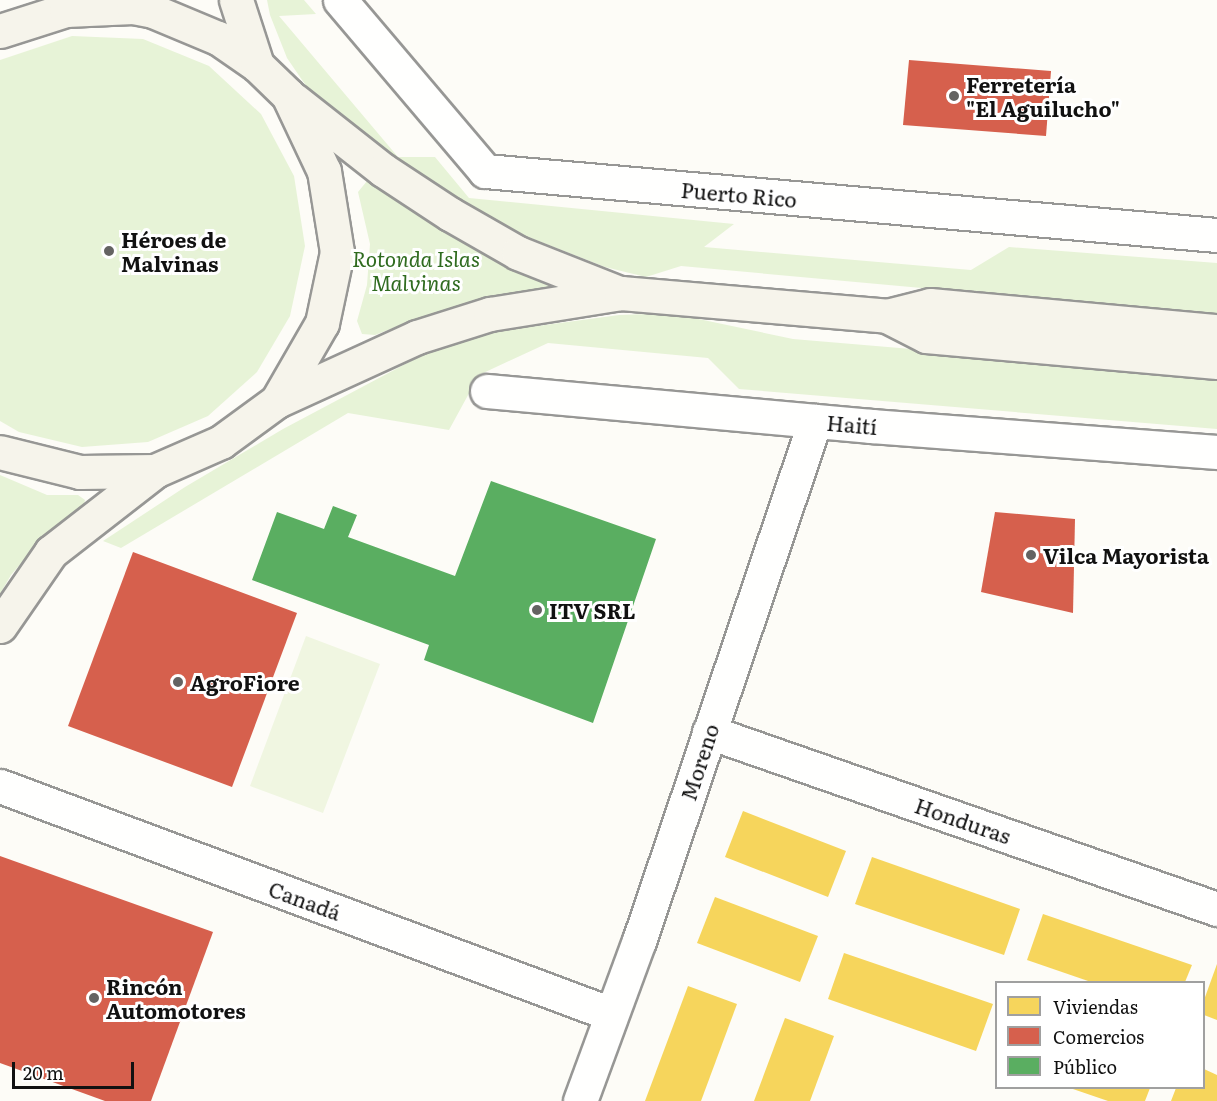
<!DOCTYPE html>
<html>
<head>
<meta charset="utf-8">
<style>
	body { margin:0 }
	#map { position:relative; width:1217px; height:1101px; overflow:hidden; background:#fdfcf7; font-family:Literata,serif }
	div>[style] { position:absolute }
	.green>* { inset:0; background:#e7f3d7 }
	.pitch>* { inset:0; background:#f0f6e1 }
	.homes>* { inset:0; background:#f6d55c }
	.shops>* { inset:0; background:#d6604d }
	.public>* { inset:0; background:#5aae61 }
	.roads { filter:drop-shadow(2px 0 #979795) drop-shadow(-2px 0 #979795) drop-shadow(0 2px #979795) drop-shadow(0 -2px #979795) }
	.street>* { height:33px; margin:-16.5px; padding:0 16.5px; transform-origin:16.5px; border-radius:16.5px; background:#fffffe }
	.secondary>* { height:33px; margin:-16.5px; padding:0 16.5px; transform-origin:16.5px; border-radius:16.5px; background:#f6f4eb }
	.dots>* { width:16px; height:16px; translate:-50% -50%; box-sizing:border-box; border:3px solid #fff; border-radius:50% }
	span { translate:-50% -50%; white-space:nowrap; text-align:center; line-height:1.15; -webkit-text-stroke:6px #fff; paint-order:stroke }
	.poi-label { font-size:21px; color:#111; font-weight:700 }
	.left { translate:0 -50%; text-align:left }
	.street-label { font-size:21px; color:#111 }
	.park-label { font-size:21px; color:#2f6b1f; font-style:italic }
	.legend { position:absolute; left:995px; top:981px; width:210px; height:108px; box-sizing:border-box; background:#fff; border:2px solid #a0a0a0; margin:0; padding:8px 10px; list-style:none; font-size:18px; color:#111 }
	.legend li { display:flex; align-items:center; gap:12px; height:30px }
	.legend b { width:30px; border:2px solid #a0a0a0 }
	.scale { position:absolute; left:12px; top:1062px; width:122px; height:27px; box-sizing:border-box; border:3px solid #111; border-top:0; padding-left:8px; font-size:18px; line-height:21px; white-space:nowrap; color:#111; -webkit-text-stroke:4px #fff; paint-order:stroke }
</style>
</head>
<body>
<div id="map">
	<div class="green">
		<i style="clip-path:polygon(267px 0,304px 0,316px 14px,279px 16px,398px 157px,435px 157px,469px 198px,734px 224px,704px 247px,971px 270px,1009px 247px,1217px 263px,1217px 315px,681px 266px,646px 277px,605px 267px,528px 237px,464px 204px,386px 155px,313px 96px,287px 58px,270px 15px)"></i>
		<i style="clip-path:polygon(72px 36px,143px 39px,209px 66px,261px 114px,294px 176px,305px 246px,290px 316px,257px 372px,208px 416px,148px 442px,82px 447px,19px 432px,0 421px,0 60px)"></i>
		<i style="clip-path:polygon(367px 181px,385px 188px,440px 229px,498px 261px,549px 281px,553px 287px,544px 292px,488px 300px,422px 317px,375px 335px,362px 334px,357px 321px,367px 285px,370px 244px,358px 192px)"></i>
		<i style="clip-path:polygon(649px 314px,689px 317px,793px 339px,1217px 375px,1217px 429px,739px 389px,708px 358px,548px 343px,479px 375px,449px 430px,348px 413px,121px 548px,103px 541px,185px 487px,283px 429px,428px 352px,494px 332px,619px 315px)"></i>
		<i style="clip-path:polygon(0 475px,47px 495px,78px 495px,85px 500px,83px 508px,47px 533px,11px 575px,0 594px)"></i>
	</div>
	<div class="pitch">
		<i style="clip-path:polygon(306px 636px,380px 664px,323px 813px,250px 786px)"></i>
	</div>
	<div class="homes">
		<i style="clip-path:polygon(743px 811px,846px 851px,828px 897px,725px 857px)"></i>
		<i style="clip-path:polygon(872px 857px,1020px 909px,1004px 955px,855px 904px)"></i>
		<i style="clip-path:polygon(715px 897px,818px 936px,800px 982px,697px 943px)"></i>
		<i style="clip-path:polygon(1043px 914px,1192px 965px,1185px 982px,1091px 982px,1027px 960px)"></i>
		<i style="clip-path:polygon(844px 953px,993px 1004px,976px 1051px,828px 999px)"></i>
		<i style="clip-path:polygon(1217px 964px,1217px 1020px,1204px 1015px,1204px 1000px)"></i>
		<i style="clip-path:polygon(688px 986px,737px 1004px,701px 1101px,645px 1101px)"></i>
		<i style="clip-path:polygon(785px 1018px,834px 1036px,810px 1101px,754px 1101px)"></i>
		<i style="clip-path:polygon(1204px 1069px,1217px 1075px,1217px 1101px,1171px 1101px,1176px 1088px,1204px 1088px)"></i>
		<i style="clip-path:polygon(1070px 1088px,1150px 1088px,1145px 1101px,1108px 1101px)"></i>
	</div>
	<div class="shops">
		<i style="clip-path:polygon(909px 60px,1051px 71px,1046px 136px,903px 125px)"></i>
		<i style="clip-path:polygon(995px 512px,1075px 519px,1073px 613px,981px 592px)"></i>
		<i style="clip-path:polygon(133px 552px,297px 613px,232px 787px,68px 726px)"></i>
		<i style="clip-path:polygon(0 856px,213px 932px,151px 1101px,105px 1101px,0 1063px)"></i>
	</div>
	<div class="public">
		<i style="clip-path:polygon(491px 481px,656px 539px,593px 723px,424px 660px,429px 645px,252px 580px,277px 512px,324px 529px,333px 506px,357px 515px,348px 537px,455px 576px)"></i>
	</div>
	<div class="roads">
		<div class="street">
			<i style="left:340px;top:0;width:224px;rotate:49.7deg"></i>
			<i style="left:485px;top:171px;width:735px;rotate:5deg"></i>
			<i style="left:487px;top:391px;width:386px;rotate:5.2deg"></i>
			<i style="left:871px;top:426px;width:347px;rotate:4.3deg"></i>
			<i style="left:709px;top:732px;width:538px;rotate:19.21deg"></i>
			<i style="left:0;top:786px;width:652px;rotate:20.46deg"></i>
			<i style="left:580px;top:1101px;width:171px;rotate:-69.8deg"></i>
			<i style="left:639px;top:941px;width:549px;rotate:-71.3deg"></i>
		</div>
		<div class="secondary">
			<i style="left:236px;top:0;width:68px;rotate:72.1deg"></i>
			<i style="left:0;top:31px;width:69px;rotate:-17.7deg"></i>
			<i style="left:66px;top:10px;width:67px;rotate:-2.6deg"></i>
			<i style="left:133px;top:7px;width:20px;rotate:11deg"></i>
			<i style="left:153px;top:11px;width:70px;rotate:22.6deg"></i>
			<i style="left:218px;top:38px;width:47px;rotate:34.7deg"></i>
			<i style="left:257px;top:65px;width:43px;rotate:44.1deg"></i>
			<i style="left:288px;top:95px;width:84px;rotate:64.7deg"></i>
			<i style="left:324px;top:171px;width:82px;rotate:80.9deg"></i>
			<i style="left:337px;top:252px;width:73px;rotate:101.9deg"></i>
			<i style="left:322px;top:323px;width:90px;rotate:120deg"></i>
			<i style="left:277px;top:401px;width:69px;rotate:143.8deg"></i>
			<i style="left:221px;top:442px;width:72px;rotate:156.3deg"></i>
			<i style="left:155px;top:471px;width:75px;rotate:179.2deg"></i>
			<i style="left:80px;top:472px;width:82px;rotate:-166deg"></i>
			<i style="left:294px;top:100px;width:113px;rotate:38.2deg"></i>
			<i style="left:383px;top:170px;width:80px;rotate:33.3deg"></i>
			<i style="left:450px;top:214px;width:78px;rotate:29.8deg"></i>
			<i style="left:518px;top:253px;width:109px;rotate:21.6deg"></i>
			<i style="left:887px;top:316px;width:44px;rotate:27.1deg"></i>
			<i style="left:926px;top:336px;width:292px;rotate:5.1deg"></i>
			<i style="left:277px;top:401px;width:154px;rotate:-24.6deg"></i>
			<i style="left:417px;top:337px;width:77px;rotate:-17.5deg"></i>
			<i style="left:490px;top:314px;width:133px;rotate:-9.1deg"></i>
			<i style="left:621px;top:293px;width:267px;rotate:4.9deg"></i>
			<i style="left:887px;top:316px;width:44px;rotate:-14.3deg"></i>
			<i style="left:930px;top:305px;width:288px;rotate:5.2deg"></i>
			<i style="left:0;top:626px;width:90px;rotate:-55.4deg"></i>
			<i style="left:51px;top:552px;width:132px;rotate:-37.9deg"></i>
		</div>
	</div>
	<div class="dots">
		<i style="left:954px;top:96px;background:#646362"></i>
		<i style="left:109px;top:251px;background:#646362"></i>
		<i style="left:1031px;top:555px;background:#646362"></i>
		<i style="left:537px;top:610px;background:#646362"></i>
		<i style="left:178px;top:682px;background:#646362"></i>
		<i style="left:94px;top:998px;background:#646362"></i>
	</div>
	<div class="poi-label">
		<span class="left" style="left:966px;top:96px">Ferretería<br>"El Aguilucho"</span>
		<span class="left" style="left:121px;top:251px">Héroes de<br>Malvinas</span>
		<span class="left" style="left:1043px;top:555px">Vilca Mayorista</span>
		<span class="left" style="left:549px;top:610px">ITV SRL</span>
		<span class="left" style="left:190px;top:682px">AgroFiore</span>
		<span class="left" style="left:106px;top:998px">Rincón<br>Automotores</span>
	</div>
	<div class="street-label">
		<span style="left:739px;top:194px;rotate:5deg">Puerto Rico</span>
		<span style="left:852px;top:424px;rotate:5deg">Haití</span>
		<span style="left:699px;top:762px;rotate:-72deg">Moreno</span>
		<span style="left:963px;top:820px;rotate:19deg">Honduras</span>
		<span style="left:305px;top:900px;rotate:20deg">Canadá</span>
	</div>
	<div class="park-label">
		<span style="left:416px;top:270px">Rotonda Islas<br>Malvinas</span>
	</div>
	<ul class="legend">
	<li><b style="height:16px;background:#f6d55c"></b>Viviendas</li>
	<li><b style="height:16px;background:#d6604d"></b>Comercios</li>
	<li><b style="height:16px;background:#5aae61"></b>Público</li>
	</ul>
	<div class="scale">20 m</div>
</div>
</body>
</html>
